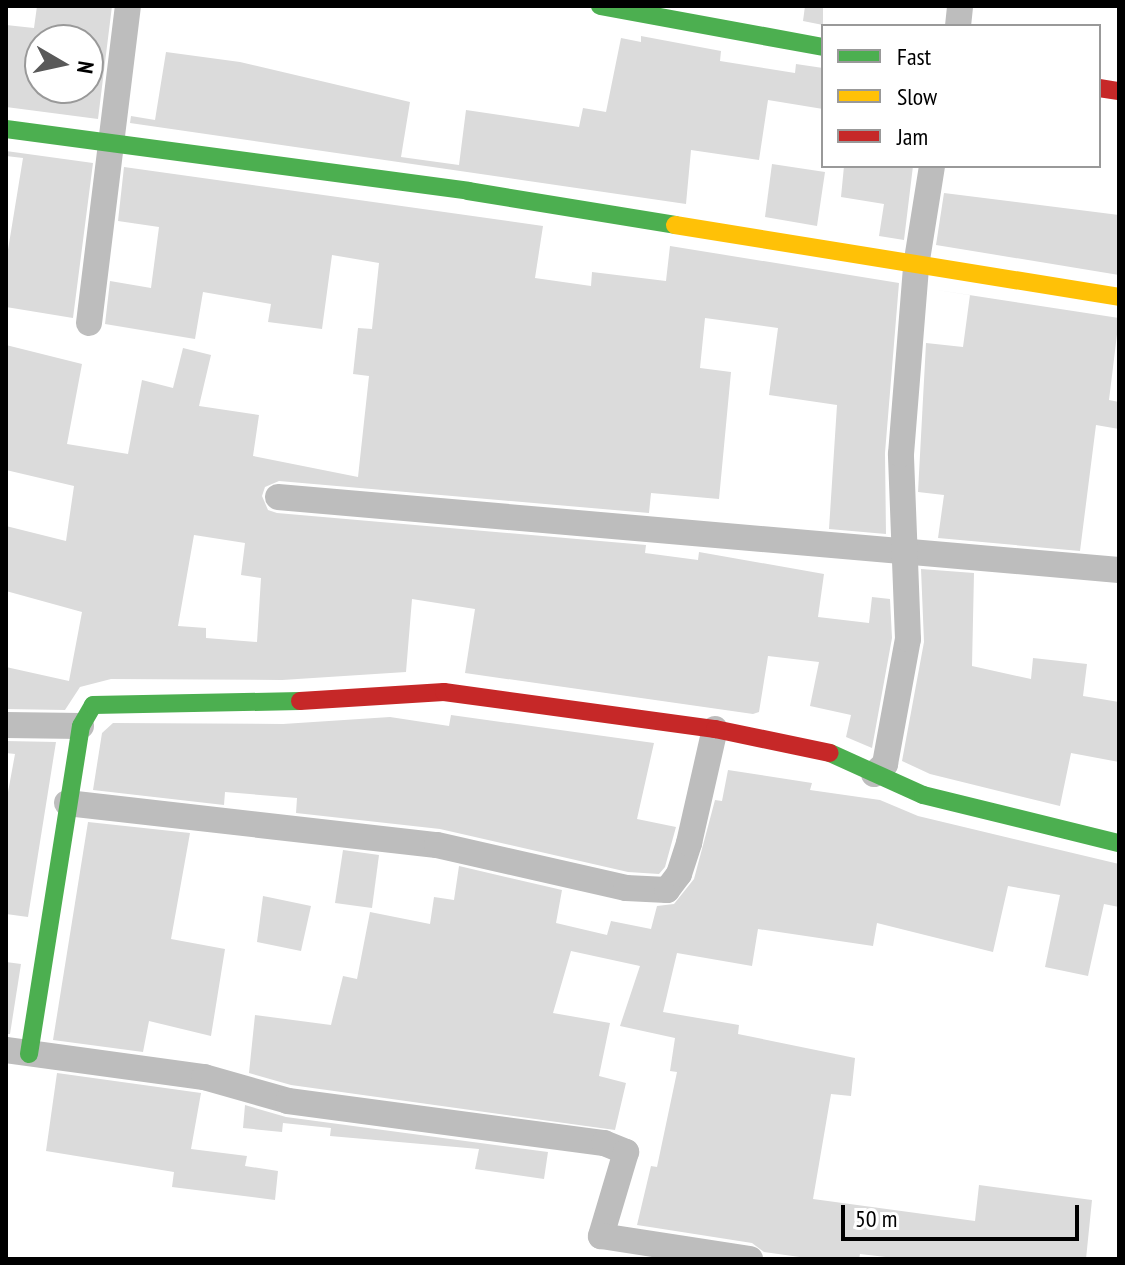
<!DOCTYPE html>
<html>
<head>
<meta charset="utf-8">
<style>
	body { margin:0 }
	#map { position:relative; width:1125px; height:1265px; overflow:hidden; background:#fff; font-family:"PT Sans Narrow",sans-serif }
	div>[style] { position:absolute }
	.building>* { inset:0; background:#dbdbdb }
	.street>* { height:26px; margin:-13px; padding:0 13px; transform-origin:13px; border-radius:13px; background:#bdbdbd }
	.fast>* { height:18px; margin:-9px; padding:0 9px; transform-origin:9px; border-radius:9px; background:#4caf50 }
	.slow>* { height:18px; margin:-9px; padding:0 9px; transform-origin:9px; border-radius:9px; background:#ffc107 }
	.jam>* { height:18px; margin:-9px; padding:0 9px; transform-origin:9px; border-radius:9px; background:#c62828 }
	span { translate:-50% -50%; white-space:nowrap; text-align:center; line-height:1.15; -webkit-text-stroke:7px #fff; paint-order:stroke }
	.frame { position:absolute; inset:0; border:8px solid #000; pointer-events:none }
	.legend { position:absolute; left:821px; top:24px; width:280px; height:144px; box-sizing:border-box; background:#fff; border:2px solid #999; margin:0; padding:10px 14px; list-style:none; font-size:24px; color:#000 }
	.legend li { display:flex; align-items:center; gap:16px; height:40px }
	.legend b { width:40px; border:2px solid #999 }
	.north { position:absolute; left:24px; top:24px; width:80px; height:80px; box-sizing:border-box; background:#fff; border:2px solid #999; border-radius:50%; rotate:99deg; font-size:22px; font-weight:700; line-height:32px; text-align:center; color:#000 }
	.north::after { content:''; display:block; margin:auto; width:28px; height:36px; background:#595959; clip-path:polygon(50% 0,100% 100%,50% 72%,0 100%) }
	.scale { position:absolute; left:841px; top:1205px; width:238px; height:36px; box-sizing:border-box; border:4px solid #000; border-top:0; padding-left:10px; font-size:24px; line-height:28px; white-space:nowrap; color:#000; -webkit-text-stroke:6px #fff; paint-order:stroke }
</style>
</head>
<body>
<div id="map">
	<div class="building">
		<i style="clip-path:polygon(evenodd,37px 6px,112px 6px,98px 119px,6px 107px,6px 25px,34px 28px,37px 6px,40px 40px,88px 40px,88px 88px,40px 88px,40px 40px)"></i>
		<i style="clip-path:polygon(805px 6px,823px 6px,823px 25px,803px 21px)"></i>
		<i style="clip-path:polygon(641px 36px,721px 51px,720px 61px,795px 73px,796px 64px,823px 68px,823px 109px,768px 100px,759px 160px,691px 150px,686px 204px,130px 123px,131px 116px,155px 120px,166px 52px,240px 62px,410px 102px,401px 157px,459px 165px,466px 110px,579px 127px,583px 108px,606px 112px,621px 38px,641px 42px)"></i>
		<i style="clip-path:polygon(6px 151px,93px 163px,73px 318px,6px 307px,6px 262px,23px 158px,6px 156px)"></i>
		<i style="clip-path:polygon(772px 164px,825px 172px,817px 226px,765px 217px)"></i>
		<i style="clip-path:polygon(844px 166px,913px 166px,904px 240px,879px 236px,884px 204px,841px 197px)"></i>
		<i style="clip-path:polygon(evenodd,124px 167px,543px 226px,535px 278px,591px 286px,592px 272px,666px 281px,670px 246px,899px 283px,885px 453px,886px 534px,829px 529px,837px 405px,769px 395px,778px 328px,705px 318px,700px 368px,731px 372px,719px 499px,651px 493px,649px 513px,279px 481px,265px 487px,262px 496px,268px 510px,277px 513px,646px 545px,645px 553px,698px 560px,699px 552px,824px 574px,818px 617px,869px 623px,872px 597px,890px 599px,892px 638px,872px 748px,846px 737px,851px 715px,810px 706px,819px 662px,768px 656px,759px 712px,753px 714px,465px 673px,475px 609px,412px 599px,406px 672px,282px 680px,111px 679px,80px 687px,65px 710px,6px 709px,6px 667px,69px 681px,82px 612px,6px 591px,6px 526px,66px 541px,74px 486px,6px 470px,6px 345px,82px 364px,67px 444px,128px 454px,142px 380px,173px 388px,183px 348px,211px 355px,199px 406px,259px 415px,253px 456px,358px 477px,369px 376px,353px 374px,358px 328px,372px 329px,379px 263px,332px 255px,322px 329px,268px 322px,271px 304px,203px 292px,195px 339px,105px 324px,110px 281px,151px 288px,159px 227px,118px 221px,124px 167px,194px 535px,245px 543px,241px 575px,261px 578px,257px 642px,206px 638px,206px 628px,178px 626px,194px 535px)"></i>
		<i style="clip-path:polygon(944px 193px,1119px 215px,1119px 275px,936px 245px)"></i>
		<i style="clip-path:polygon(930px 289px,1119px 318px,1109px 400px,1119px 402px,1119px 429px,1096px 425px,1080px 551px,938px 538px,944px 495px,918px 492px,926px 343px,963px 347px,970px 295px)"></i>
		<i style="clip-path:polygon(921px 569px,974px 573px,972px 666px,1031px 679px,1033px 658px,1087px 664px,1083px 696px,1119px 702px,1119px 762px,1071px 753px,1060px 806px,930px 774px,902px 761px,924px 642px)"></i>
		<i style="clip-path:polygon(451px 715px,654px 743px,637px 819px,676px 827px,665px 867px,659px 874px,628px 872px,440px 829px,296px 813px,297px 798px,225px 792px,224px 805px,93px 790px,102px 733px,113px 723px,283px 724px,390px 717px,449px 726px)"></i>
		<i style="clip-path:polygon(6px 741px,56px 742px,28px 917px,6px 914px,6px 803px,15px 754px,6px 753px)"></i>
		<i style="clip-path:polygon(728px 770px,812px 783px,810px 790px,880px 800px,918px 816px,1119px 864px,1119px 907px,1104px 904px,1088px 976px,1045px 967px,1060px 895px,1008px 886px,993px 952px,877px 923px,873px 946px,758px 929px,752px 966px,677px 953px,663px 1012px,739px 1025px,738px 1034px,855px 1058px,851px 1096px,831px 1094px,813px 1199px,975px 1221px,979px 1185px,1092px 1200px,1086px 1259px,903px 1259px,860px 1254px,859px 1259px,814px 1259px,764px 1252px,752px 1243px,637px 1225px,651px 1166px,657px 1167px,677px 1072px,670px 1071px,675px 1038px,620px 1026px,640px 966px,571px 951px,553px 1013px,610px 1023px,599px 1076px,626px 1083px,615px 1130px,291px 1085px,249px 1073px,255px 1015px,331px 1025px,343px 976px,357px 979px,370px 912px,430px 924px,434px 897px,454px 900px,459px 866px,562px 890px,556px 923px,607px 935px,611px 921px,651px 929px,657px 906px,674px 904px,694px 879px,715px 800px,722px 801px)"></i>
		<i style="clip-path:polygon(88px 822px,190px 833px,171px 939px,225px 949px,211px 1036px,149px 1021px,143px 1052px,53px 1040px)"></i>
		<i style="clip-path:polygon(343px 850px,379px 855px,372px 908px,335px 903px)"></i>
		<i style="clip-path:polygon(263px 896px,311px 906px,301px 951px,257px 942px)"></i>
		<i style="clip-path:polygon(6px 962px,21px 964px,10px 1034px,6px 1034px)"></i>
		<i style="clip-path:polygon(57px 1073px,201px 1093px,191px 1149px,247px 1156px,245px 1166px,278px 1171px,275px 1200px,172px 1187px,174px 1172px,46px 1151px)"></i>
		<i style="clip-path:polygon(245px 1105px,286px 1117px,548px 1152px,544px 1179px,475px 1169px,479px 1149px,330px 1136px,331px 1128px,283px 1123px,282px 1132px,243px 1128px)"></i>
	</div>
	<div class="street">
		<i style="left:958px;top:26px;width:20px;rotate:-84deg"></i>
		<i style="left:89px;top:323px;width:319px;rotate:-83deg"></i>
		<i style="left:278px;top:497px;width:844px;rotate:4.96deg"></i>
		<i style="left:6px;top:725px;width:75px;rotate:0.8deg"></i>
		<i style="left:874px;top:774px;width:15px;rotate:-42deg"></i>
		<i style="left:885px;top:764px;width:127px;rotate:-79.6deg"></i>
		<i style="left:908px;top:639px;width:185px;rotate:-92.2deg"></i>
		<i style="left:901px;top:454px;width:189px;rotate:-85.4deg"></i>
		<i style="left:916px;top:266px;width:101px;rotate:-80.9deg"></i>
		<i style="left:67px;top:803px;width:372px;rotate:6.5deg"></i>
		<i style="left:437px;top:845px;width:194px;rotate:12.8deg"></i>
		<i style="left:626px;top:888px;width:41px;rotate:2.8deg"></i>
		<i style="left:667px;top:890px;width:20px;rotate:-53deg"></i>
		<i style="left:679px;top:874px;width:33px;rotate:-72deg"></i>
		<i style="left:689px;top:843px;width:117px;rotate:-77.2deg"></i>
		<i style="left:6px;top:1050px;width:200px;rotate:7.8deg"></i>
		<i style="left:204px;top:1077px;width:87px;rotate:15.9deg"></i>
		<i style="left:288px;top:1101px;width:319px;rotate:7.6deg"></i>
		<i style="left:604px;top:1143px;width:24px;rotate:22deg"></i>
		<i style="left:626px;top:1152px;width:88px;rotate:106.6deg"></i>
		<i style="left:601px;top:1236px;width:151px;rotate:8.8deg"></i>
	</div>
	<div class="fast">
		<i style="left:600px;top:6px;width:227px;rotate:10.4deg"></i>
		<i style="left:6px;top:129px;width:466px;rotate:7.6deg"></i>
		<i style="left:468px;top:191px;width:210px;rotate:9.3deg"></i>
		<i style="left:830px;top:753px;width:102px;rotate:24.3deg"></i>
		<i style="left:923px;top:795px;width:202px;rotate:13.8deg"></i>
		<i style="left:29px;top:1054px;width:332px;rotate:-81deg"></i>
		<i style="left:81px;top:726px;width:24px;rotate:-60deg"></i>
		<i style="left:93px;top:705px;width:207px;rotate:-1.1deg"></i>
	</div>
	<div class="slow">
		<i style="left:675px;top:225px;width:450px;rotate:9.2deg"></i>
	</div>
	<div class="jam">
		<i style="left:1099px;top:88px;width:20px;rotate:9deg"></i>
		<i style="left:300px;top:701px;width:144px;rotate:-3.6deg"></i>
		<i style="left:444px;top:692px;width:274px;rotate:7.8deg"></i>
		<i style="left:715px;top:729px;width:117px;rotate:11.8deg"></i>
	</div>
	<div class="frame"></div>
	<ul class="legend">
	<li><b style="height:10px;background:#4caf50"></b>Fast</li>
	<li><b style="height:10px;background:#ffc107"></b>Slow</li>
	<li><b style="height:10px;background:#c62828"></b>Jam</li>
	</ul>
	<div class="north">N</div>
	<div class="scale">50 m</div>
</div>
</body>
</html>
